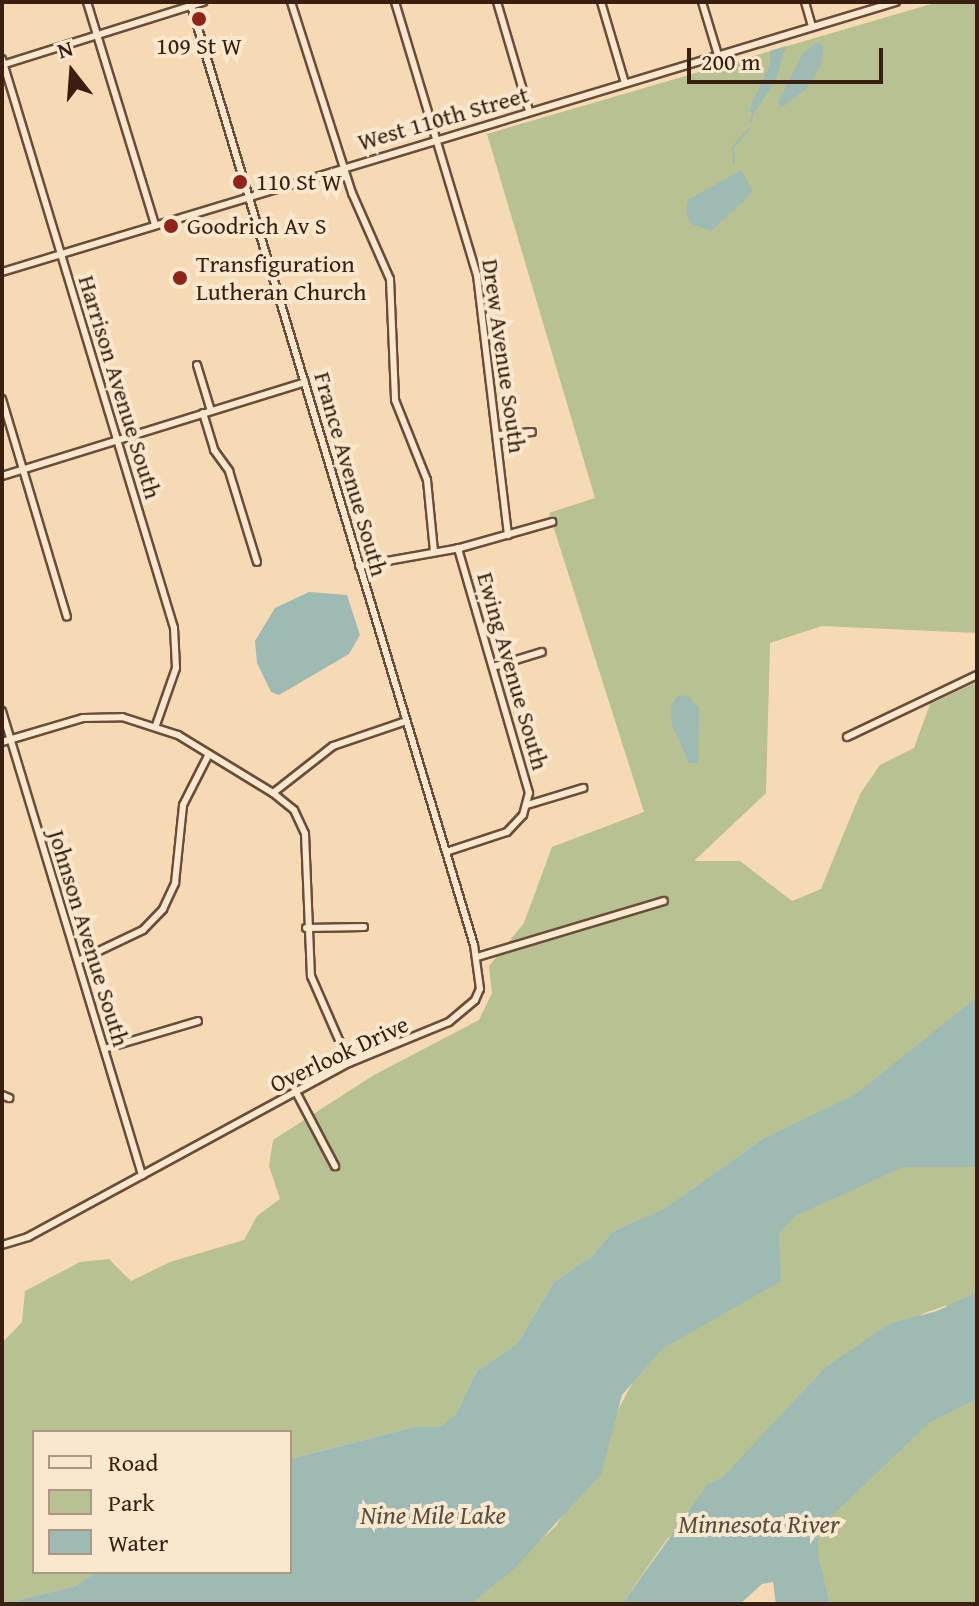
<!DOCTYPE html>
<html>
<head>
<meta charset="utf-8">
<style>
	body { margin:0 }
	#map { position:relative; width:979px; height:1606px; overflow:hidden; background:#f6dab4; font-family:"Gentium Book Plus",serif }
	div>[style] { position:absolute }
	.green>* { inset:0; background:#b7c191 }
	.water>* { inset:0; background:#9ebab4 }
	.stream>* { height:2px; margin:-1px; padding:0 1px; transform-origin:1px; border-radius:1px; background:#9ebab4 }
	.roads { filter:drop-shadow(2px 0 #694d3a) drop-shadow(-2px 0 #694d3a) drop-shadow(0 2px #694d3a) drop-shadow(0 -2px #694d3a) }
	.minor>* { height:6px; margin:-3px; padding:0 3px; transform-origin:3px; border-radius:3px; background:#f9e7ce }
	.dots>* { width:22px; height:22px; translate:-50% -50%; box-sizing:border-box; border:4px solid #f9e7ce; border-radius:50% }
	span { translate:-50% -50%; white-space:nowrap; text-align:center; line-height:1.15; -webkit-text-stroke:8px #f9e7ce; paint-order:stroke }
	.poi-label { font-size:24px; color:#3a1e11 }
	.left { translate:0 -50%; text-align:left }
	.street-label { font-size:24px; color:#3a1e11 }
	.water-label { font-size:26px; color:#584d42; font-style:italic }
	.frame { position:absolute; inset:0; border:4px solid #3a1e11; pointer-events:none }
	.legend { position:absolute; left:32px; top:1430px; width:260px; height:144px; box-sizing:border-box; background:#f9e7ce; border:2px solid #ad9782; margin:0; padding:10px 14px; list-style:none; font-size:24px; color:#3a1e11 }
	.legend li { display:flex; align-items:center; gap:16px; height:40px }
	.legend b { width:40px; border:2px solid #ad9782 }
	.north { position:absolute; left:32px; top:32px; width:80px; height:80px; -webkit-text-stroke:6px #f9e7ce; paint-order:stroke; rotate:343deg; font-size:22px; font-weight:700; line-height:32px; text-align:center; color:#3a1e11 }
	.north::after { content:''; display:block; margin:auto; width:28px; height:36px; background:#3a1e11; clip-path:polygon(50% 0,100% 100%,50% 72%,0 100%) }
	.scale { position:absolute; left:687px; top:48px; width:196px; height:36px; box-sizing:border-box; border:4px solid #3a1e11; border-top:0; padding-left:10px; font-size:24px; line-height:28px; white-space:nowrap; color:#3a1e11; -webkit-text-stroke:6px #f9e7ce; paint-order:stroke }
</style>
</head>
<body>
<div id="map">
	<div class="green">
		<i style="clip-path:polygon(938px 2px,977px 2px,977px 633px,822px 626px,770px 643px,766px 793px,694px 861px,740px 861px,792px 901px,821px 889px,860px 794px,880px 765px,914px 748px,930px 704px,977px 682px,977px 997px,959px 1013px,977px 1078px,977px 1306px,944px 1306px,922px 1314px,667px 1539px,622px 1604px,470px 1604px,557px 1525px,761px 1140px,660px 1212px,612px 1232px,592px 1256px,554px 1282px,517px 1344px,477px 1371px,456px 1414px,440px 1427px,414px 1427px,290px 1459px,290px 1432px,34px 1432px,34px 1572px,96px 1572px,75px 1586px,2px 1604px,2px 1343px,22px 1322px,25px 1291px,80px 1262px,109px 1259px,131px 1281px,170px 1262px,244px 1240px,257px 1216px,280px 1199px,269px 1166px,273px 1140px,374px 1075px,479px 1020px,492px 993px,489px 966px,524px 923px,552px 847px,644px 812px,549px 513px,595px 498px,487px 134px)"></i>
		<i style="clip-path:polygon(977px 1399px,977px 1604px,830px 1604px,817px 1556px,817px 1529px,930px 1421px)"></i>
	</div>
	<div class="water">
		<i style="clip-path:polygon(817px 42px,823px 46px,821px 65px,806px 89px,781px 108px,778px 102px,803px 53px)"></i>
		<i style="clip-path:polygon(786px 46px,776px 80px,753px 114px,749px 110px,770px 65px,770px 51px)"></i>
		<i style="clip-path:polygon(741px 170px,752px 190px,747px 198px,711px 231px,692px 224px,686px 213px,688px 200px)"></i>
		<i style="clip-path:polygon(309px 592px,347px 595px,360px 635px,349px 654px,279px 695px,271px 692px,257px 663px,255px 641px,275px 608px)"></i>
		<i style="clip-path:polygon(687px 695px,699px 708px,698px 763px,689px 763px,672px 725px,671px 705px,677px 697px)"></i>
		<i style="clip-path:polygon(977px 997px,977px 1167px,903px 1167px,795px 1216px,779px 1233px,781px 1281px,662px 1349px,622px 1395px,601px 1474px,514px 1569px,470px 1604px,2px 1604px,75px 1586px,96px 1572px,290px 1572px,290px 1459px,414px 1427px,440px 1427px,456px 1414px,477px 1371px,517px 1344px,554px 1282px,592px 1256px,612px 1232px,664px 1209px,761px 1140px,856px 1094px)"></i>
		<i style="clip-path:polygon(977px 1292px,977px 1399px,930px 1422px,818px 1529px,818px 1556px,830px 1604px,776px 1604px,773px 1582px,762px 1584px,740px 1604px,622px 1604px,708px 1484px,722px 1478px,826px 1367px,889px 1324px,937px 1311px)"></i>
	</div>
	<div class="stream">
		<i style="left:751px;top:121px;width:7px;rotate:-74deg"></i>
		<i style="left:734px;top:164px;width:17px;rotate:-93deg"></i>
		<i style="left:733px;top:147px;width:24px;rotate:-48deg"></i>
	</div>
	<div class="roads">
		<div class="minor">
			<i style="left:87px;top:2px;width:232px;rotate:73deg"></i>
			<i style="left:291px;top:2px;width:201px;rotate:72.3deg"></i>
			<i style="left:352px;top:193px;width:94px;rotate:66.2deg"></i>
			<i style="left:390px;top:279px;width:121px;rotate:87.6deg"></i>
			<i style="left:395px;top:400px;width:86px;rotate:68.2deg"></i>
			<i style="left:427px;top:480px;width:71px;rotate:84.4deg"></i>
			<i style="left:395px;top:2px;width:285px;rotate:73.3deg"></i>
			<i style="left:477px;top:275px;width:262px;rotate:83.2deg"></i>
			<i style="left:497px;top:2px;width:114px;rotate:73.6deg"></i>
			<i style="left:601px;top:2px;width:84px;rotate:73.5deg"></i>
			<i style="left:702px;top:2px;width:55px;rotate:73.2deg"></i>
			<i style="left:805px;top:2px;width:26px;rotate:74deg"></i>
			<i style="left:2px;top:59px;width:594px;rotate:73.18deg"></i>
			<i style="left:174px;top:628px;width:40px;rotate:87.1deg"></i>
			<i style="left:176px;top:668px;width:60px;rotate:109.3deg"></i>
			<i style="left:2px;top:65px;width:211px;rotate:-17.4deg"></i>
			<i style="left:2px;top:272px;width:934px;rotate:-16.81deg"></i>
			<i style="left:197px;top:365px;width:48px;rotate:73.1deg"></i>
			<i style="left:2px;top:399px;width:227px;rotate:73.4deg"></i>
			<i style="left:203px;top:413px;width:39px;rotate:73deg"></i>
			<i style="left:214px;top:450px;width:26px;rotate:54deg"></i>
			<i style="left:229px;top:471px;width:95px;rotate:72.9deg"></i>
			<i style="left:498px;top:435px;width:34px;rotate:-5deg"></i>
			<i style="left:2px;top:476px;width:317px;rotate:-17.2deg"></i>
			<i style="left:359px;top:566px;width:103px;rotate:-10.1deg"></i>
			<i style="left:460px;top:548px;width:96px;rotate:-15.8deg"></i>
			<i style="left:493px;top:667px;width:51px;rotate:-17deg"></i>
			<i style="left:2px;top:711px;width:485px;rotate:73.2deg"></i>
			<i style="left:847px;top:737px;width:144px;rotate:-25.5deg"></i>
			<i style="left:2px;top:742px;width:84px;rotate:-16.5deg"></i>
			<i style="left:83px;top:718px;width:39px;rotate:-1deg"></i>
			<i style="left:122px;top:717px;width:59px;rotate:17.8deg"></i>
			<i style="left:178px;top:735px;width:111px;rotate:31.4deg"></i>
			<i style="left:273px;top:793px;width:76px;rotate:-38.1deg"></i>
			<i style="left:333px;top:746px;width:77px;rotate:-18.9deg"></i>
			<i style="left:273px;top:793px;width:27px;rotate:39deg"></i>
			<i style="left:294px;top:810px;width:26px;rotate:65deg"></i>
			<i style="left:305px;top:834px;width:142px;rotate:87.6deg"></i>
			<i style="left:311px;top:976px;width:95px;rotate:66.4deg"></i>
			<i style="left:527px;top:805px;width:59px;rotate:-16.9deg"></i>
			<i style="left:446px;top:852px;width:64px;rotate:-18.2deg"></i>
			<i style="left:507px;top:832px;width:23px;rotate:-47deg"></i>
			<i style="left:523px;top:815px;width:23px;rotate:-75deg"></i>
			<i style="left:529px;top:793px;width:255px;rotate:-106.2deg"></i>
			<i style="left:306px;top:928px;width:58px;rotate:-1deg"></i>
			<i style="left:477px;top:957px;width:195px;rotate:-16.7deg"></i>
			<i style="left:78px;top:961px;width:72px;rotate:-25.5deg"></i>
			<i style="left:143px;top:930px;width:29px;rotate:-46deg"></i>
			<i style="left:163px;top:909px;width:29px;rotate:-65deg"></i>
			<i style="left:175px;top:883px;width:78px;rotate:-84.1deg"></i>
			<i style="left:183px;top:805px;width:57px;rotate:-63deg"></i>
			<i style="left:104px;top:1049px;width:98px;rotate:-16.6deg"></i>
			<i style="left:296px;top:1092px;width:84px;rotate:62.2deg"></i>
			<i style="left:2px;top:1095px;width:8px;rotate:23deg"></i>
			<i style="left:2px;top:1245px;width:27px;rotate:-17deg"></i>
			<i style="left:28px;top:1237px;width:365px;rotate:-28.5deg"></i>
			<i style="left:349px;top:1063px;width:108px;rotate:-22.3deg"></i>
			<i style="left:449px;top:1022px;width:34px;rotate:-40deg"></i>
			<i style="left:475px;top:1000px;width:12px;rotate:-66deg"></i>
			<i style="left:480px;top:989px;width:44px;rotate:-97.8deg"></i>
			<i style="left:474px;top:945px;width:985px;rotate:-106.76deg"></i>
		</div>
	</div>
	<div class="dots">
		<i style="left:199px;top:19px;background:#8f2418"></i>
		<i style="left:240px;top:182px;background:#8f2418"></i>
		<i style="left:171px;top:226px;background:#8f2418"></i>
		<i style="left:180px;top:278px;background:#8f2418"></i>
	</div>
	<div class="poi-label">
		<span style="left:199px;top:46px">109 St W</span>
		<span class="left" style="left:256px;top:182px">110 St W</span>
		<span class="left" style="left:187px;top:226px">Goodrich Av S</span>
		<span class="left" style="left:196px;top:278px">Transfiguration<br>Lutheran Church</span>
	</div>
	<div class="street-label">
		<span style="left:443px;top:118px;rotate:-16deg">West 110th Street</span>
		<span style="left:504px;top:356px;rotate:82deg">Drew Avenue South</span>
		<span style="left:120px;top:387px;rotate:73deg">Harrison Avenue South</span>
		<span style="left:351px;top:474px;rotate:74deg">France Avenue South</span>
		<span style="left:513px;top:671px;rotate:74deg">Ewing Avenue South</span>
		<span style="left:89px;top:938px;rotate:73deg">Johnson Avenue South</span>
		<span style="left:339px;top:1054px;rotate:-25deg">Overlook Drive</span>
	</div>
	<div class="water-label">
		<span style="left:433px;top:1515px">Nine Mile Lake</span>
		<span style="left:759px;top:1524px">Minnesota River</span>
	</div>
	<div class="frame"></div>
	<ul class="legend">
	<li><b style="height:10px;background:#f9e7ce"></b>Road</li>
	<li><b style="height:22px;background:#b7c191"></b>Park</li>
	<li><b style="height:22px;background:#9ebab4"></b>Water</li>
	</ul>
	<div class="north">N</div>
	<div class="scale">200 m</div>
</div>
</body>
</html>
